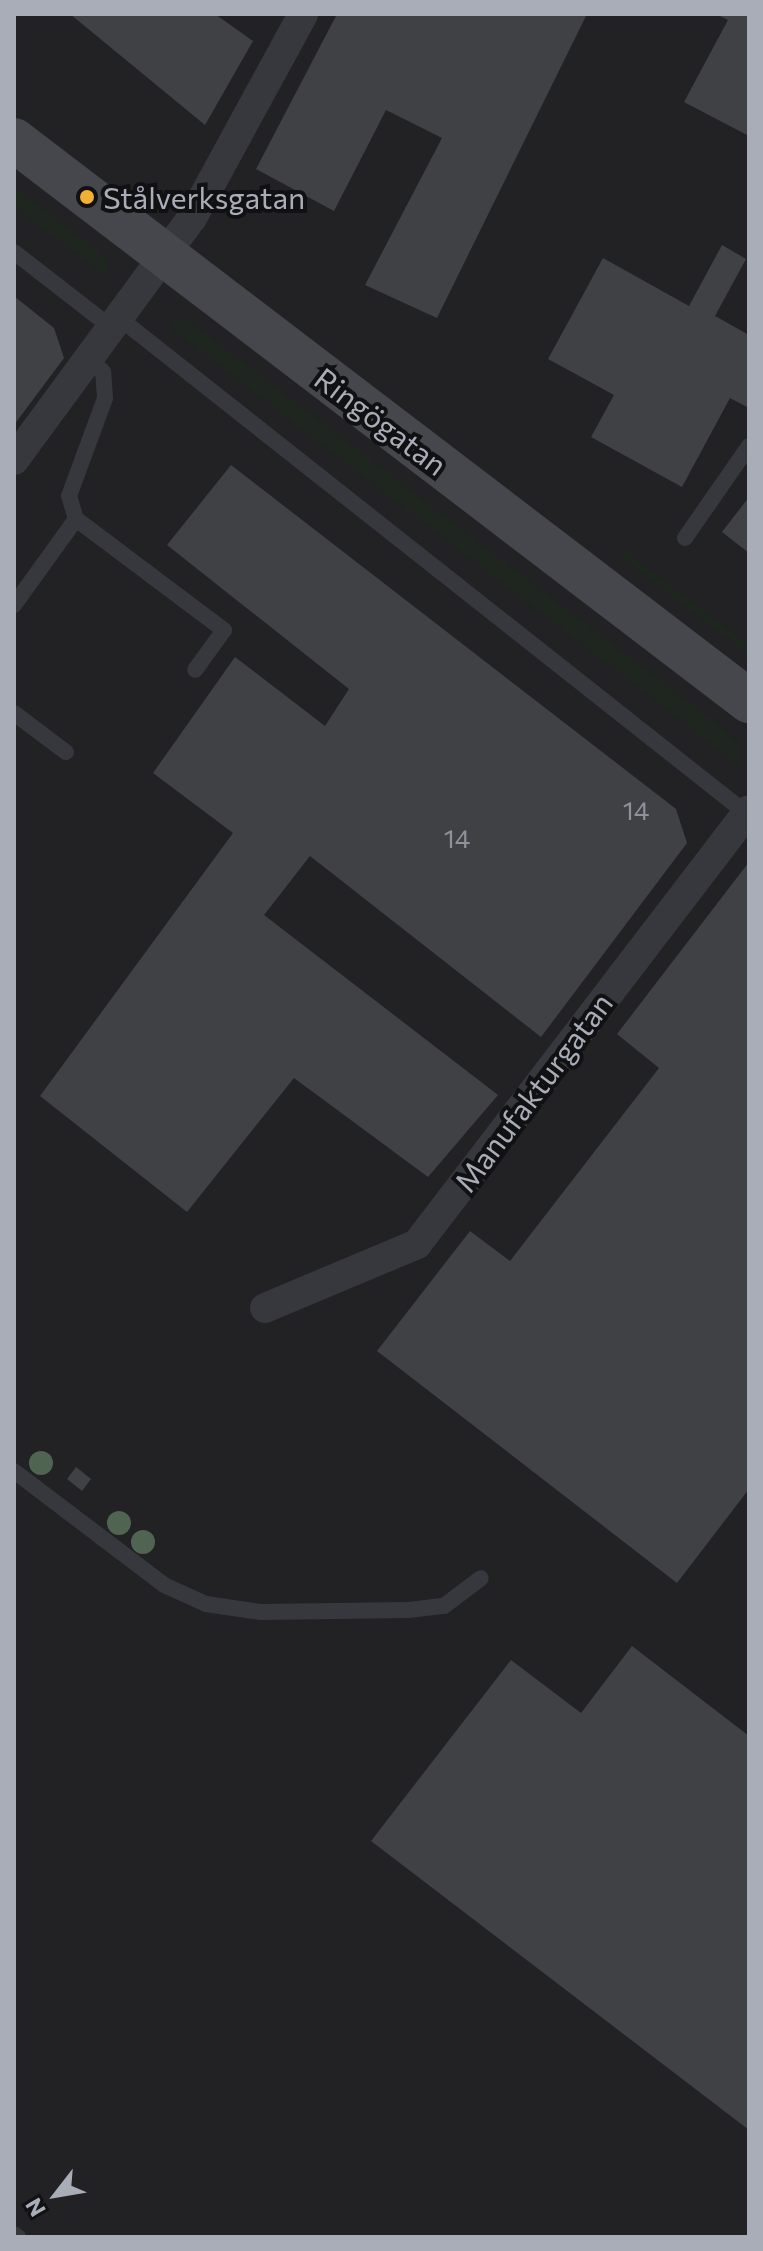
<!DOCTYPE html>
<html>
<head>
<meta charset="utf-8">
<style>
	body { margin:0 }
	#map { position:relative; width:763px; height:2251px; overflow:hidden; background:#161618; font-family:Commissioner,sans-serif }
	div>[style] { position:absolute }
	.built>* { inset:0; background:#222225 }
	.green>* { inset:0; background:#1e261f }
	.building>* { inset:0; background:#404145 }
	.lane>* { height:16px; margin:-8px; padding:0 8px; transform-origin:8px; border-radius:8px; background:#37383d }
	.street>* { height:30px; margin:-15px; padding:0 15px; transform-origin:15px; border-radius:15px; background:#37383d }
	.secondary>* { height:44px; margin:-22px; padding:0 22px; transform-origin:22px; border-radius:22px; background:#45474d }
	.trees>* { width:24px; height:24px; margin:-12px; border-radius:50%; background:#506452 }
	.dots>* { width:22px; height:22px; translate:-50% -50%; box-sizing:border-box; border:4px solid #111113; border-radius:50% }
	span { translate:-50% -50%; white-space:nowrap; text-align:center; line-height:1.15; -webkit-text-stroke:8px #111113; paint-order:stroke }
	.number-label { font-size:26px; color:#8e929b }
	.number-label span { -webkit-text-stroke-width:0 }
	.poi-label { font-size:30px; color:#a8adb8 }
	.left { translate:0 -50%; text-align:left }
	.street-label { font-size:30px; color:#a8adb8 }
	.frame { position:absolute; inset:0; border:16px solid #a8adb8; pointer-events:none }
	.north { position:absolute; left:16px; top:2155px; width:80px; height:80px; -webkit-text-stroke:6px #111113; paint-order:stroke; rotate:239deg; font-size:22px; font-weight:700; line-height:32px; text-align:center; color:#a8adb8 }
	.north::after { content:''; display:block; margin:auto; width:28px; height:36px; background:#a8adb8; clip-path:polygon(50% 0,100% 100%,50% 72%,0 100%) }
</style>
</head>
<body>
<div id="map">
	<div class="built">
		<i style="clip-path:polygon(14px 14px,749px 14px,749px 2237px,14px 2237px)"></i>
	</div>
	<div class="green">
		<i style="clip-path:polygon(14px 186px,97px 250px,107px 259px,107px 277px,14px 207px)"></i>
		<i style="clip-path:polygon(186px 319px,712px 720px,739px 745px,739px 765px,174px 331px,172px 322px)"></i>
		<i style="clip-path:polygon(624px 550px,749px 645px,749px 655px,621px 557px)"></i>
	</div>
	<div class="building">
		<i style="clip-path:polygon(70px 14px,215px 14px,253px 41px,205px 125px)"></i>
		<i style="clip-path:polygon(337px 14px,587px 14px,437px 318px,365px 285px,442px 138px,386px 110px,334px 211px,256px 169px)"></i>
		<i style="clip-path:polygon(716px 14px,749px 16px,749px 136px,684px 102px,728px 20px)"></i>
		<i style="clip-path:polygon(722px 245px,746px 259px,715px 316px,749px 335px,749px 408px,730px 398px,682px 487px,591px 437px,614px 395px,548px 359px,603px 258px,689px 306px)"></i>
		<i style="clip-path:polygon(14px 296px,54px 328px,64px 358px,14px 425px)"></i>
		<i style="clip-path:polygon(231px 465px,676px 809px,687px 843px,541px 1037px,310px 856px,264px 915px,498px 1095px,428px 1177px,294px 1078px,187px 1212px,40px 1096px,233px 833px,153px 773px,235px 657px,325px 726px,349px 689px,167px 545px)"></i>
		<i style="clip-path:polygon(749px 497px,749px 553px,722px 532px)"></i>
		<i style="clip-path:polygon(749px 862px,749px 1489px,677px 1583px,377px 1351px,470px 1231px,510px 1261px,659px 1068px,617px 1034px)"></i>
		<i style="clip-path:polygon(76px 1467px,91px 1479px,82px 1491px,67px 1479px)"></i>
		<i style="clip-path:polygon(632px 1646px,749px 1736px,749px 2130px,371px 1841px,511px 1660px,581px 1713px)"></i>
	</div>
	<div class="lane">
		<i style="left:14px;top:252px;width:129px;rotate:37.8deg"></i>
		<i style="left:123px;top:321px;width:794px;rotate:38.3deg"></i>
		<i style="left:76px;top:519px;width:185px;rotate:36.9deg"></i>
		<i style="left:224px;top:630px;width:49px;rotate:125.9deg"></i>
		<i style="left:685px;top:538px;width:112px;rotate:-55.2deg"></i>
		<i style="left:14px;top:605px;width:106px;rotate:-54.2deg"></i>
		<i style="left:76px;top:519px;width:24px;rotate:-107deg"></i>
		<i style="left:69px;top:496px;width:104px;rotate:-69.8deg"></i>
		<i style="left:105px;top:398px;width:26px;rotate:-94deg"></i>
		<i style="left:103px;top:372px;width:16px;rotate:-135deg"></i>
		<i style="left:14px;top:713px;width:65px;rotate:36.9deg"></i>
		<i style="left:14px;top:1471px;width:188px;rotate:37.2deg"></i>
		<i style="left:164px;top:1585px;width:46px;rotate:24.3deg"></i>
		<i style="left:206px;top:1604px;width:56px;rotate:8.3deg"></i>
		<i style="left:261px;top:1612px;width:148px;rotate:-0.8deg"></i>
		<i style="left:409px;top:1610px;width:35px;rotate:-7deg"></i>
		<i style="left:444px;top:1606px;width:46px;rotate:-37.1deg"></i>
		<i style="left:14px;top:2234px;width:5px;rotate:37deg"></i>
	</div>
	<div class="street">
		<i style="left:14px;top:460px;width:300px;rotate:-53.7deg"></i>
		<i style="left:192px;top:218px;width:232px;rotate:-61.4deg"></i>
		<i style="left:265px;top:1308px;width:165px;rotate:-22.8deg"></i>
		<i style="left:417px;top:1244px;width:546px;rotate:-52.58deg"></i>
	</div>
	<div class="secondary">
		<i style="left:14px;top:140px;width:925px;rotate:37.35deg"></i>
	</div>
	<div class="trees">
		<i style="left:41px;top:1463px"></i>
		<i style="left:119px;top:1523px"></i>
		<i style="left:143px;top:1542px"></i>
	</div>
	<div class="dots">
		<i style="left:87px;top:197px;background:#f2b134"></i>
	</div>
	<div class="number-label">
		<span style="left:636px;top:810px">14</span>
		<span style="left:457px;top:838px">14</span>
	</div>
	<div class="poi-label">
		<span class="left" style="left:103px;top:197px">Stålverksgatan</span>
	</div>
	<div class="street-label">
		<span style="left:381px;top:421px;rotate:37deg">Ringögatan</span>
		<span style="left:533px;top:1092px;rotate:-53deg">Manufakturgatan</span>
	</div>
	<div class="frame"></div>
	<div class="north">N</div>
</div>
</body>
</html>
